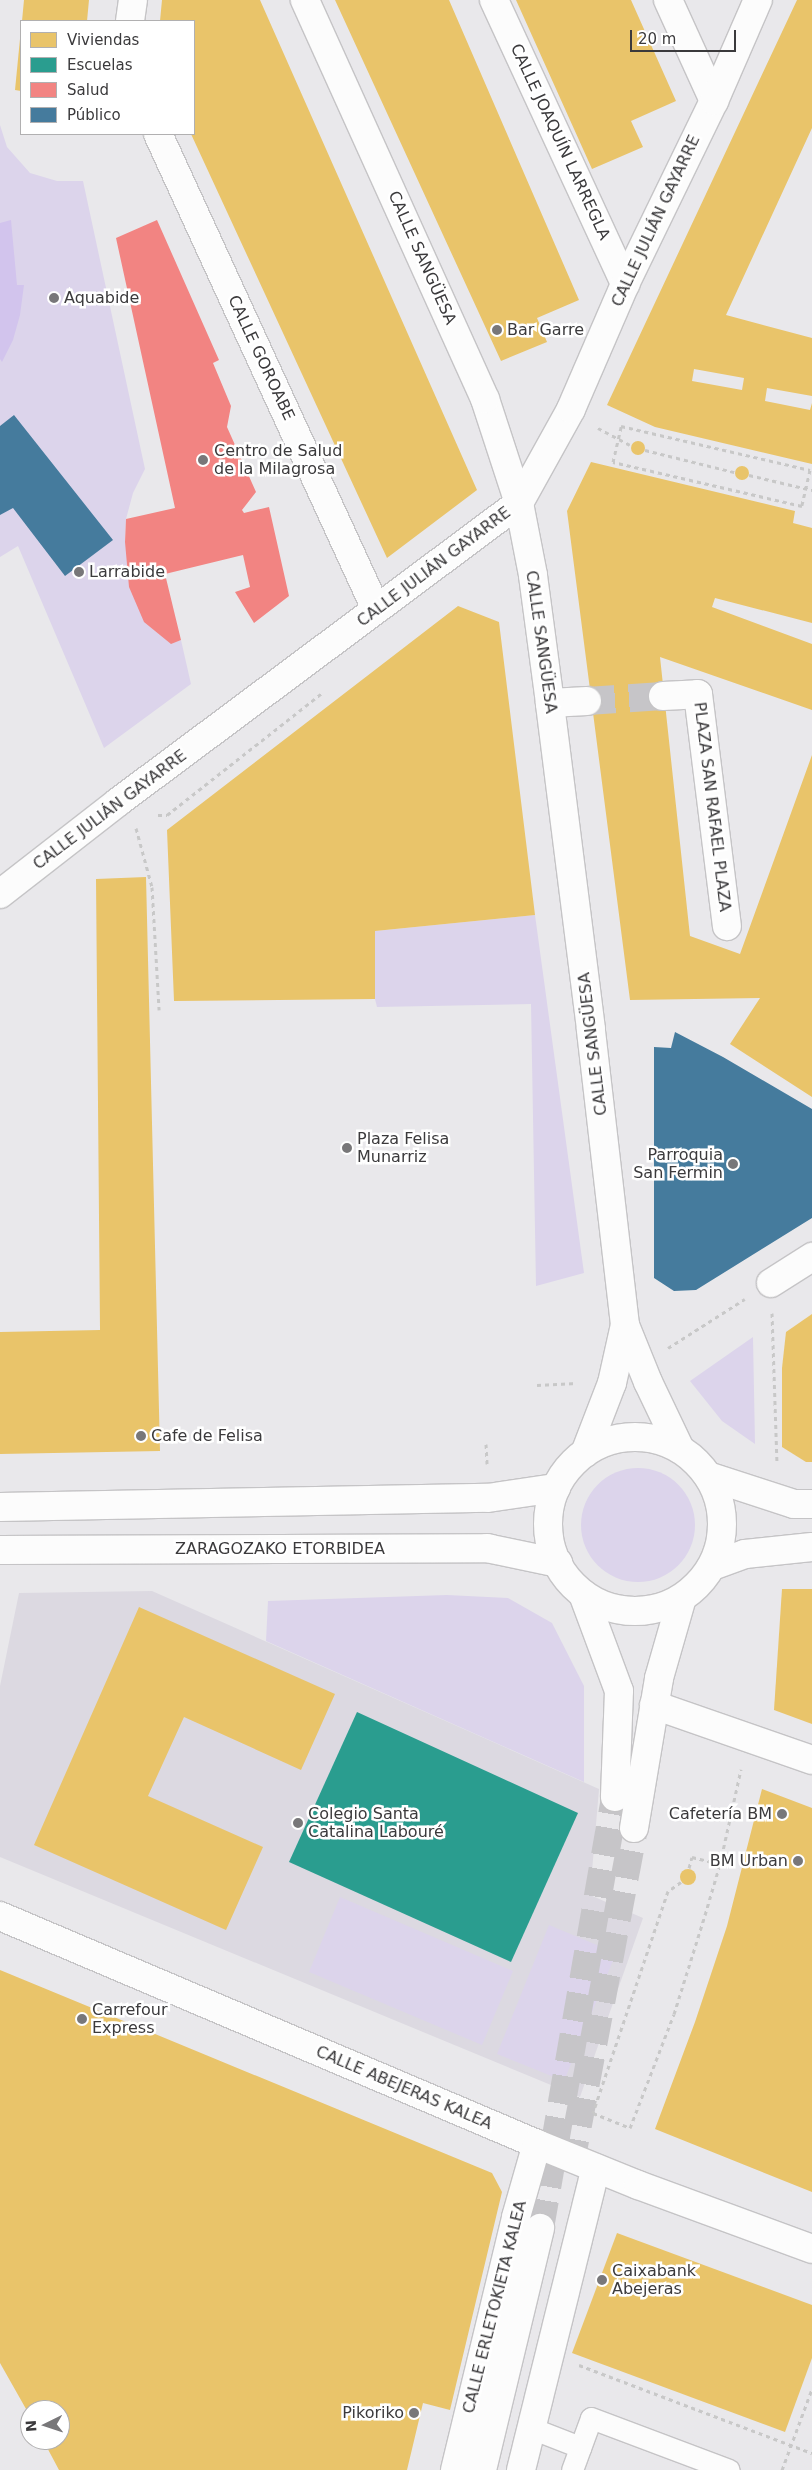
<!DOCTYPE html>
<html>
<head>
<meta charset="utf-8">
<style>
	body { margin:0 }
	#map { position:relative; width:812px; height:2470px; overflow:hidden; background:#e9e8eb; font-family:"DejaVu Sans",sans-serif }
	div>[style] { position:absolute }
	.built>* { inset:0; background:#dcd9e1 }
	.green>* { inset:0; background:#dcd4eb }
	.round { border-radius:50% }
	.water>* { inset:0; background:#d2c4ed }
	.homes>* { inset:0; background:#e9c46a }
	.schools>* { inset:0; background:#2a9d8f }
	.health>* { inset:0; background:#f28482 }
	.public>* { inset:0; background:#457b9d }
	.street-tunnel>* { height:28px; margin-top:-14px; transform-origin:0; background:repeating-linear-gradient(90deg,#c6c5c8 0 28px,transparent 0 42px) }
	.secondary-tunnel>* { height:28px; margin-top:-14px; transform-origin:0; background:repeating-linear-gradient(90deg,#c6c5c8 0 28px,transparent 0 42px) }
	.path>* { height:3px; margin-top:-1.5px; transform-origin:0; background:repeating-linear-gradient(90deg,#c8c8c8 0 4px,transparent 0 8px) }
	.roads { filter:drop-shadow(1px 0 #c5c4c6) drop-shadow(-1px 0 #c5c4c6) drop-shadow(0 1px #c5c4c6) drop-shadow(0 -1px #c5c4c6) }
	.lane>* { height:21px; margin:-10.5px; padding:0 10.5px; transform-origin:10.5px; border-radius:10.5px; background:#fcfcfc }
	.street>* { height:28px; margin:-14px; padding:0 14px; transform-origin:14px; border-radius:14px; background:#fcfcfc }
	.secondary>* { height:28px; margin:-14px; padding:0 14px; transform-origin:14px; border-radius:14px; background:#fcfcfc }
	.secondary>.ring { margin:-14px; padding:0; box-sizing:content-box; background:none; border:28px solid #fcfcfc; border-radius:50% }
	.dots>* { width:14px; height:14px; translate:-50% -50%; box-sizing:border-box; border:2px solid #fff; border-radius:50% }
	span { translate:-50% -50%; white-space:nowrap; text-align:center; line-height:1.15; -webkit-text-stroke:5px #fff; paint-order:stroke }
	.street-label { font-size:16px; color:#3b3a3c }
	.poi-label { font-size:16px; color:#3b3a3c }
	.left { translate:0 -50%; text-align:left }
	.right { translate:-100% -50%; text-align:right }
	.legend { position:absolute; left:20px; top:20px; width:175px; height:115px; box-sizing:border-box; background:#fff; border:1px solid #b1b0b1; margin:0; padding:6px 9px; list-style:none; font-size:15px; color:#3b3a3c }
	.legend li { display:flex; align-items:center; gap:10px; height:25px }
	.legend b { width:25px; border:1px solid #b1b0b1 }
	.north { position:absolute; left:20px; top:2400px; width:50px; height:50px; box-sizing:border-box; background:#fff; border:1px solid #b1b0b1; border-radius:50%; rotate:266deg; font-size:14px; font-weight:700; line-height:20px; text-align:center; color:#3b3a3c }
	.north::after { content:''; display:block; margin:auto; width:18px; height:22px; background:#787779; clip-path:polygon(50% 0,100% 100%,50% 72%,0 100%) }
	.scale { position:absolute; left:630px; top:30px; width:106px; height:22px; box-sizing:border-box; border:2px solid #3b3a3c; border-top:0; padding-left:6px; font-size:15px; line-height:18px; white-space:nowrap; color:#3b3a3c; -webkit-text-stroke:4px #fff; paint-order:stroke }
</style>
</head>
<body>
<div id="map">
	<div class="built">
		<i style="clip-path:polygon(152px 1591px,599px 1789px,590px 1895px,643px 1918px,580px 2097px,0 1857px,0 1686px,19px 1593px)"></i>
	</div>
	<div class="green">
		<i style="clip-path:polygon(0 125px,7px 147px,30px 173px,57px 181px,83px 181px,145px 469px,133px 493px,126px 519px,125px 542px,171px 643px,181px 640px,191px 684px,104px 748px,18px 546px,0 557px)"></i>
		<i style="clip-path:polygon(535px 915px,584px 1273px,536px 1286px,531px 1004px,377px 1007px,375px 999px,375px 931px)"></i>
		<i style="clip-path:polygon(753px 1337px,755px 1444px,722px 1421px,690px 1381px)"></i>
		<i class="round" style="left:581px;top:1468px;width:114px;height:114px"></i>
		<i style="clip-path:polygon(447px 1595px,508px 1598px,552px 1623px,584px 1686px,584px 1782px,266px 1641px,268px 1601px)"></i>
		<i style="clip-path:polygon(340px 1897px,513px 1971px,482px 2045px,309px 1972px)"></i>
		<i style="clip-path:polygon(549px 1925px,616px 1953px,564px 2081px,497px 2054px)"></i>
	</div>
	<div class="water">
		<i style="clip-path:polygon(11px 220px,17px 285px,24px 285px,20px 315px,13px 340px,2px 362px,0 359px,0 223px)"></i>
	</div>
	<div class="homes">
		<i style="clip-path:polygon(24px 0,89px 0,87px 21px,22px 21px)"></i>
		<i style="clip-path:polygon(162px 0,260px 0,477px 490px,387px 558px,191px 134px,194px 134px,194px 21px,160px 21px)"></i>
		<i style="clip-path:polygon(335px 0,449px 0,579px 300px,537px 318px,547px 342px,501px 361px)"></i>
		<i style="clip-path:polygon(516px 0,631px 0,676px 101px,631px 121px,643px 147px,592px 169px)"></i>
		<i style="clip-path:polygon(evenodd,797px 0,812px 0,812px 128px,726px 315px,812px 338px,812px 396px,767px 388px,765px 401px,810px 410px,812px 403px,812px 464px,655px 427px,607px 405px,797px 0,694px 369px,744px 378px,742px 390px,692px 381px,694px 369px)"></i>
		<i style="clip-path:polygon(20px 39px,21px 39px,21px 91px,15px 90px)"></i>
		<i class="round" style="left:631px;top:441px;width:14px;height:14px"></i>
		<i style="clip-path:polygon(591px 462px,795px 511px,793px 523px,812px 528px,812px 623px,715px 598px,712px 607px,812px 644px,812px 710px,660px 657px,690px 936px,740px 954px,812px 755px,812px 1097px,730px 1044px,760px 998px,630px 1000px,567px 511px)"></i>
		<i class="round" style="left:735px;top:466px;width:14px;height:14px"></i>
		<i style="clip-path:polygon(458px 606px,499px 622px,535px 915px,375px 931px,375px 999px,174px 1001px,167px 830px)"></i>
		<i style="clip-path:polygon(146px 877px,160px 1451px,0 1454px,0 1332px,100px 1330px,96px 879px)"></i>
		<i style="clip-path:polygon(812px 1314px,812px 1462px,806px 1462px,782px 1447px,782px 1368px,786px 1332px)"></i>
		<i style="clip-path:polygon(782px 1589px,812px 1589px,812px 1724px,774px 1710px)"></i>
		<i style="clip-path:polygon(139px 1607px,335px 1694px,301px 1770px,184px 1717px,148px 1796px,263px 1847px,226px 1930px,34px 1845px)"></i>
		<i style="clip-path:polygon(762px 1789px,812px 1808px,812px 2192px,655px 2129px,695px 2022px,727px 1926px)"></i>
		<i class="round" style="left:680px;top:1869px;width:16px;height:16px"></i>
		<i style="clip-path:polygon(0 1970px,492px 2173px,502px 2192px,450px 2410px,423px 2403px,407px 2470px,59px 2470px,43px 2440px,60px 2440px,60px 2410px,30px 2410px,30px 2416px,0 2363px)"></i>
		<i style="clip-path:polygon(617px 2233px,812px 2305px,812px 2358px,785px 2432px,572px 2353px)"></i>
	</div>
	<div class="schools">
		<i style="clip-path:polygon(357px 1712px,578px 1813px,511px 1962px,289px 1862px)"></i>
	</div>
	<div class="health">
		<i style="clip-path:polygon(157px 220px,219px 360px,213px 363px,231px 406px,227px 427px,256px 492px,242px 510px,244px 513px,269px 507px,289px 596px,254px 623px,235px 592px,250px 587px,243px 555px,165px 574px,181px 640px,171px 644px,144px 622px,129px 587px,125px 542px,126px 519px,175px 508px,116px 238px)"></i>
	</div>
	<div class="public">
		<i style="clip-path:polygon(14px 415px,113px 540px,65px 576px,13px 508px,0 515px,0 426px)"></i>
		<i style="clip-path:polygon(675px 1032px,723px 1057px,812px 1109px,812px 1218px,696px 1290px,674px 1291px,654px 1278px,654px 1047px,671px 1048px)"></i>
	</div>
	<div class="street-tunnel">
		<i style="left:587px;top:701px;width:76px;rotate:-3.8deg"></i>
	</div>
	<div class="secondary-tunnel">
		<i style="left:570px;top:2167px;width:345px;rotate:-79.3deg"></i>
		<i style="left:540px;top:2228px;width:437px;rotate:-80.1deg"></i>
	</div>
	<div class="path">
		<i style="left:621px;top:426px;width:194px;rotate:13.1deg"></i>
		<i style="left:810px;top:470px;width:37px;rotate:103deg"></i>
		<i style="left:802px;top:506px;width:194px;rotate:-166.9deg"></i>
		<i style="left:613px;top:462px;width:37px;rotate:-77deg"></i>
		<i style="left:598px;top:428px;width:36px;rotate:28deg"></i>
		<i style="left:645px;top:450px;width:92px;rotate:13.9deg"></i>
		<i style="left:749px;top:475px;width:65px;rotate:13.4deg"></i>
		<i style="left:158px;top:815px;width:9px"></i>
		<i style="left:167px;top:815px;width:197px;rotate:-38.2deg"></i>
		<i style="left:136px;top:828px;width:61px;rotate:74.8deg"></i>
		<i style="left:152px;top:887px;width:123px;rotate:86.7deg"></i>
		<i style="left:772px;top:1313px;width:151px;rotate:88.1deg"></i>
		<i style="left:668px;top:1348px;width:91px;rotate:-32.5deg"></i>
		<i style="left:537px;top:1385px;width:40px;rotate:-2.9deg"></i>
		<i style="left:486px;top:1444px;width:20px;rotate:87deg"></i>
		<i style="left:689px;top:1868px;width:11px;rotate:-75deg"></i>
		<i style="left:692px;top:1857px;width:29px;rotate:14deg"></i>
		<i style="left:681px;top:1882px;width:16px;rotate:145deg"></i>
		<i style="left:668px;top:1891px;width:234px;rotate:108.7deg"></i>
		<i style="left:593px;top:2113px;width:40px;rotate:22deg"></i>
		<i style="left:630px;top:2128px;width:122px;rotate:-68.9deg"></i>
		<i style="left:674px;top:2014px;width:104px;rotate:-72.6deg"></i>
		<i style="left:705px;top:1915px;width:53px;rotate:-73.6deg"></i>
		<i style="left:720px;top:1864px;width:97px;rotate:-77.5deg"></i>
		<i style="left:579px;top:2365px;width:249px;rotate:20.7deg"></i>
		<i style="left:782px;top:2470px;width:86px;rotate:-69.7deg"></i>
	</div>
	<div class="roads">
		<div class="lane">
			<i style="left:531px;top:2428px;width:53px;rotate:21.2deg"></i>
			<i style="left:572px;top:2470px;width:55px;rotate:-69.9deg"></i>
			<i style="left:591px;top:2418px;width:147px;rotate:20.6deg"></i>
		</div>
		<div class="street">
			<i style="left:494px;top:0;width:313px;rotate:65.2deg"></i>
			<i style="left:668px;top:0;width:111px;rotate:65.5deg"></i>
			<i style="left:130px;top:21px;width:21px;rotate:-82deg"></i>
			<i style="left:158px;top:134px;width:523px;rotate:65.35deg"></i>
			<i style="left:663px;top:696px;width:35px;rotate:-3deg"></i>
			<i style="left:698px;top:694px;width:234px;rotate:82.9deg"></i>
			<i style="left:550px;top:703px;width:37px;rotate:-3deg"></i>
			<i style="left:0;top:894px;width:150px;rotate:-37.9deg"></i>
			<i style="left:118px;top:802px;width:500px;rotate:-36.71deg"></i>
			<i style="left:519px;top:503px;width:109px;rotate:-108.1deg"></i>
			<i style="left:485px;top:399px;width:438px;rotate:-114.3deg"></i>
			<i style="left:771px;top:1283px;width:49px;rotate:-32.4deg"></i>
			<i style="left:654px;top:1705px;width:167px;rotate:19.2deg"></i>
		</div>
		<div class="secondary">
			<i class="ring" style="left:548px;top:1437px;width:146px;height:146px"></i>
			<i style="left:680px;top:1449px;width:74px;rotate:-115.5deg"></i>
			<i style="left:648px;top:1382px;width:61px;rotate:-112deg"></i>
			<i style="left:625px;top:1325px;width:298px;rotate:-96.6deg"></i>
			<i style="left:591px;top:1029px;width:329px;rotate:-97.2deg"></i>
			<i style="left:550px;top:703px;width:129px;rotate:-97.6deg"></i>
			<i style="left:533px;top:575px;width:73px;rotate:-101deg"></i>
			<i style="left:519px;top:503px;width:107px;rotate:-61deg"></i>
			<i style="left:571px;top:409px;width:136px;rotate:-66.6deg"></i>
			<i style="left:625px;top:284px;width:203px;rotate:-64.1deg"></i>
			<i style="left:714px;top:101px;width:110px;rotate:-66.5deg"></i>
			<i style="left:585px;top:1453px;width:75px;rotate:-68.9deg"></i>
			<i style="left:612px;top:1383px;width:59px;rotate:-77.4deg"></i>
			<i style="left:708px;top:1476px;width:90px;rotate:18deg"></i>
			<i style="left:794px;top:1504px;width:18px"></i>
			<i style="left:0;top:1507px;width:488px;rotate:-1.1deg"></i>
			<i style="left:488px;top:1498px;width:69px;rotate:-8.4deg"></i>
			<i style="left:0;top:1550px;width:487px;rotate:-0.2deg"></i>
			<i style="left:487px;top:1548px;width:73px;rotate:11.9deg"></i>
			<i style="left:712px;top:1566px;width:35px;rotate:-20deg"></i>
			<i style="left:745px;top:1554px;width:67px;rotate:-6deg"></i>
			<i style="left:583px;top:1594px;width:103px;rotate:69.6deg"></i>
			<i style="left:619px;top:1691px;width:106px;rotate:92.2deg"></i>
			<i style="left:634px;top:1828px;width:152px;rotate:-80.5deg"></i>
			<i style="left:659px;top:1678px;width:83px;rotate:-74deg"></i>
			<i style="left:0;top:1916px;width:583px;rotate:23.01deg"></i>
			<i style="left:537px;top:2144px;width:109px;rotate:22.1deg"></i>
			<i style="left:638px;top:2185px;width:185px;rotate:20.2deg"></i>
			<i style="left:455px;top:2470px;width:260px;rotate:-76.4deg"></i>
			<i style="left:516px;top:2217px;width:76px;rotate:-74deg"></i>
			<i style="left:482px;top:2470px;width:249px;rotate:-76.5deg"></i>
			<i style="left:521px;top:2470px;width:311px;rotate:-76.1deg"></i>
		</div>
	</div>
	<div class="dots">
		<i style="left:54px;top:298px;background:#787779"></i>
		<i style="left:497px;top:330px;background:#787779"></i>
		<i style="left:203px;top:460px;background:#787779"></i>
		<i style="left:79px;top:572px;background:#787779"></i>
		<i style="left:347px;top:1148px;background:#787779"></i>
		<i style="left:733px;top:1164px;background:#787779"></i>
		<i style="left:141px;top:1436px;background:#787779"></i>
		<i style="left:782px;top:1814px;background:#787779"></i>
		<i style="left:298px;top:1823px;background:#787779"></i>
		<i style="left:798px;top:1861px;background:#787779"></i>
		<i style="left:82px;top:2019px;background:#787779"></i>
		<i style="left:602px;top:2280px;background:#787779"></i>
		<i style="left:414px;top:2413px;background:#787779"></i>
	</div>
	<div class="street-label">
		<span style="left:560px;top:142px;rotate:65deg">CALLE JOAQUÍN LARREGLA</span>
		<span style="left:656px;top:221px;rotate:-65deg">CALLE JULIÁN GAYARRE</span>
		<span style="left:422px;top:258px;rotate:66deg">CALLE SANGÜESA</span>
		<span style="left:261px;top:358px;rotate:65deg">CALLE GOROABE</span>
		<span style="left:434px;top:567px;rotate:-37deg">CALLE JULIÁN GAYARRE</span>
		<span style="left:541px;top:642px;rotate:82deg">CALLE SANGÜESA</span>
		<span style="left:712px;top:807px;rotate:83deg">PLAZA SAN RAFAEL PLAZA</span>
		<span style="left:110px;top:810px;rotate:-37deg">CALLE JULIÁN GAYARRE</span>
		<span style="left:593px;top:1044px;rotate:-97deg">CALLE SANGÜESA</span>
		<span style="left:280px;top:1549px">ZARAGOZAKO ETORBIDEA</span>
		<span style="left:404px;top:2088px;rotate:23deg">CALLE ABEJERAS KALEA</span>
		<span style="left:495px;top:2307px;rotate:-76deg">CALLE ERLETOKIETA KALEA</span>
	</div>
	<div class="poi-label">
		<span class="left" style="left:64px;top:298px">Aquabide</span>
		<span class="left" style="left:507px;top:330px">Bar Garre</span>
		<span class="left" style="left:214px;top:460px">Centro de Salud<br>de la Milagrosa</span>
		<span class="left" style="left:89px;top:572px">Larrabide</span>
		<span class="left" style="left:357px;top:1148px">Plaza Felisa<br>Munarriz</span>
		<span class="right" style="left:723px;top:1164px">Parroquia<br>San Fermin</span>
		<span class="left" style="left:151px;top:1436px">Cafe de Felisa</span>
		<span class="left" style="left:308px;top:1823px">Colegio Santa<br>Catalina Labouré</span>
		<span class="right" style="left:772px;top:1814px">Cafetería BM</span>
		<span class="right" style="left:788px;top:1861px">BM Urban</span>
		<span class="left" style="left:92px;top:2019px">Carrefour<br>Express</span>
		<span class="left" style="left:612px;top:2280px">Caixabank<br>Abejeras</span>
		<span class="right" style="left:404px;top:2413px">Pikoriko</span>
	</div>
	<ul class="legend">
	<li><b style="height:14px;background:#e9c46a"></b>Viviendas</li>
	<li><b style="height:14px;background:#2a9d8f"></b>Escuelas</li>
	<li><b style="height:14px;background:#f28482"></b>Salud</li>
	<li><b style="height:14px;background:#457b9d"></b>Público</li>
	</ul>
	<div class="north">N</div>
	<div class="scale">20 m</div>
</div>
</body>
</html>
